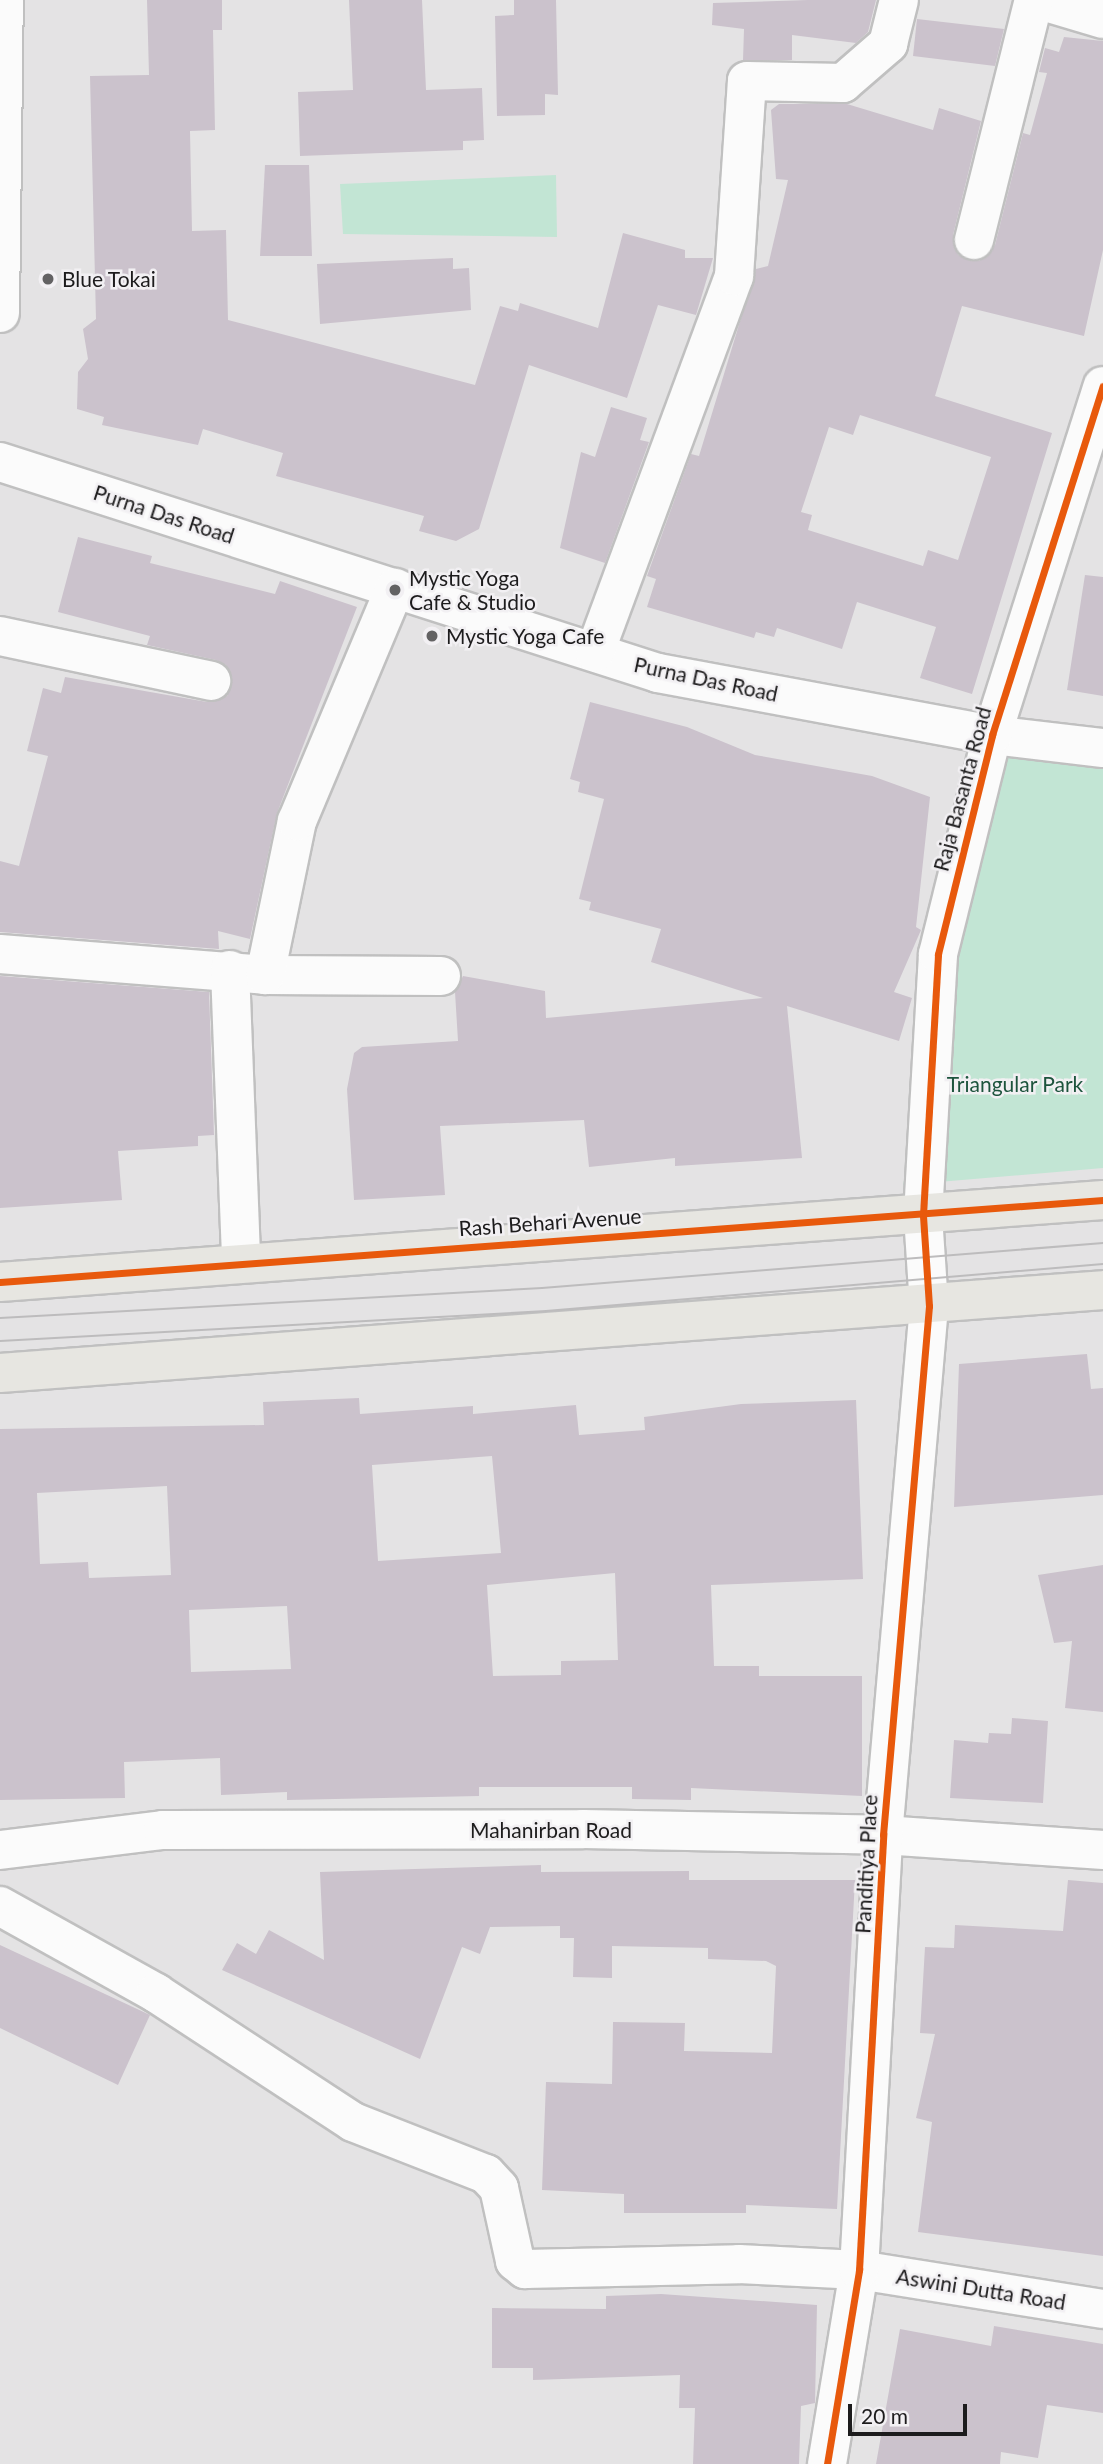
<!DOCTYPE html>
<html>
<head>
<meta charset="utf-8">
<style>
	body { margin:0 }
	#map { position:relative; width:1103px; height:2464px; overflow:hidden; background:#e4e3e4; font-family:Lato,sans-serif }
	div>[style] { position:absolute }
	.green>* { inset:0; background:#c2e5d4 }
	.building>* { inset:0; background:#cbc2cc }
	.roads { filter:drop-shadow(2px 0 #c0c0c0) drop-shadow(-2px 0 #c0c0c0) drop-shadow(0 2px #c0c0c0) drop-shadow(0 -2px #c0c0c0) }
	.minor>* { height:38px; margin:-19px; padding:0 19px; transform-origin:19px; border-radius:19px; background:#fbfbfb }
	.primary>* { height:38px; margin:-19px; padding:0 19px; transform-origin:19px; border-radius:19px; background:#e7e6e1 }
	.tram>* { height:2px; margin:-1px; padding:0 1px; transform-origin:1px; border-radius:1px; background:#bdbcbd }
	.cycleway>* { height:7px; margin:-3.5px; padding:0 3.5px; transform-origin:3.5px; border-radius:3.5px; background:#e8590c }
	.dots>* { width:19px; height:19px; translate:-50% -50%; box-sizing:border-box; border:4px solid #f2f0f3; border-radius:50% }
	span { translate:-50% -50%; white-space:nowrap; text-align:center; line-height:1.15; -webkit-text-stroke:5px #f2f0f3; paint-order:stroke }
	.poi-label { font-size:21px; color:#1d1c1d }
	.left { translate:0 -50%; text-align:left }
	.street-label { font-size:21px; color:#1d1c1d }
	.park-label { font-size:21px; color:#1d543d }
	.scale { position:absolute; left:848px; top:2404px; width:119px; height:32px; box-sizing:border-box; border:4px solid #1d1c1d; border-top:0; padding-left:9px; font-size:21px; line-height:24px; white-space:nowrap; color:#1d1c1d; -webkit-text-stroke:5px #f2f0f3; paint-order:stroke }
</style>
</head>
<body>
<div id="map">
	<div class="green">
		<i style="clip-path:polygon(556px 175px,557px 237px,343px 234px,340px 184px)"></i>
		<i style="clip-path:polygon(997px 747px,1103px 760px,1103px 1168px,903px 1185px)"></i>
	</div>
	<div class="building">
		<i style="clip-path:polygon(147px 0,222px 0,222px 30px,213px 30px,215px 130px,190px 131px,192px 231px,226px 230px,228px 320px,475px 385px,500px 306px,518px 311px,520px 303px,598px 328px,623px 233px,685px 250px,685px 258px,713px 258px,696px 315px,658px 305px,627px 398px,529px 365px,479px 529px,456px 541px,419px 531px,424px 516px,276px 476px,283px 453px,203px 429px,198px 445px,102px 425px,104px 417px,77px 409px,78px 372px,88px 359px,83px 329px,96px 319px,90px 76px,149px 75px)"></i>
		<i style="clip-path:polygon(349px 0,422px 0,426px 90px,482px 88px,484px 140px,463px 141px,463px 150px,300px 156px,298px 92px,353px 90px)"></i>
		<i style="clip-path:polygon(514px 0,556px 0,558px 95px,545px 94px,545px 115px,497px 116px,495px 16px,514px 15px)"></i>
		<i style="clip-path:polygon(808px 0,876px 0,868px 32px,856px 43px,792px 35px,792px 60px,743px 60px,744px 29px,712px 25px,713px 3px)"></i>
		<i style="clip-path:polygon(917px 19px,1004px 29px,995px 66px,913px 56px)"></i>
		<i style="clip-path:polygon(evenodd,1064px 37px,1103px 41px,1103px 250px,1084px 336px,962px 306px,935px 396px,1052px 433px,972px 694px,920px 678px,936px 627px,857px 602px,842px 649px,777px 628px,774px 637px,756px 632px,754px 638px,647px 607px,656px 579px,647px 576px,691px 454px,699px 456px,756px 269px,768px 266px,788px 180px,776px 179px,771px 110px,779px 104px,847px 104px,933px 130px,939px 108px,981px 121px,953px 235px,958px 255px,979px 261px,995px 245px,1023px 133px,1030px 135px,1047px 73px,1039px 72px,1045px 48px,1059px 52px,1064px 37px,860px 415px,991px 457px,958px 560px,928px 550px,923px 566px,808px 530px,812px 515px,801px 512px,829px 427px,853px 435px,860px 415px)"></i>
		<i style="clip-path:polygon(265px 165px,309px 165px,312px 256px,260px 256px)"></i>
		<i style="clip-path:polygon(453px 258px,453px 269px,469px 268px,471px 310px,320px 324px,317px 264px)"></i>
		<i style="clip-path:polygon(611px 407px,647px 418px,640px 440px,649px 442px,605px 563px,560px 548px,581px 452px,595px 457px)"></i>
		<i style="clip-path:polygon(78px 537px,152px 556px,150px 563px,275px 594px,280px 581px,357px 607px,277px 813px,250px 939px,218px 931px,219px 949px,0 932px,0 861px,19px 866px,48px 756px,27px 751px,43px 688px,61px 693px,65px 677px,207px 702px,227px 696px,232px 685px,226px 665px,216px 660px,147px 645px,150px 636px,58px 612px)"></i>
		<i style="clip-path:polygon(1085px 575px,1103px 577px,1103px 696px,1067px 690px)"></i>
		<i style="clip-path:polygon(590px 702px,687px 727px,755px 755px,872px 776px,930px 797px,916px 927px,921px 930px,894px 992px,912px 998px,899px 1041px,787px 1006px,802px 1158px,675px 1166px,675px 1158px,589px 1167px,584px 1120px,440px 1126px,445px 1195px,354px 1200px,347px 1089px,354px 1053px,362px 1047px,458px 1041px,455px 992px,463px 976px,545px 991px,546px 1018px,763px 998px,651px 962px,661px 929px,589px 910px,591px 902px,579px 899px,604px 799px,578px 792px,580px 782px,570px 779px)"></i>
		<i style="clip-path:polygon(0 976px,209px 992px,214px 1135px,198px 1136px,198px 1146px,118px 1151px,122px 1200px,0 1208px)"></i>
		<i style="clip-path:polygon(1087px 1354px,1091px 1389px,1103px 1388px,1103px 1495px,954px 1507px,959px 1364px)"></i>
		<i style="clip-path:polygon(evenodd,359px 1398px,360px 1414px,473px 1406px,473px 1414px,576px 1405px,579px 1435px,645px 1430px,644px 1417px,741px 1404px,856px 1400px,863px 1579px,711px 1585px,714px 1666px,759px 1666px,759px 1676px,862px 1676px,862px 1796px,691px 1788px,691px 1800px,632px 1799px,632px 1787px,479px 1787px,479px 1796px,287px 1800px,287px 1792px,221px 1795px,220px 1758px,124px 1762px,125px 1798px,0 1800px,0 1429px,264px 1425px,263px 1402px,359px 1398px,492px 1456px,501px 1553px,378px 1561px,372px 1465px,492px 1456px,359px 1398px,167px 1486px,171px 1575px,89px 1578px,88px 1562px,40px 1564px,37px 1493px,167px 1486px,359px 1398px,615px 1573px,618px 1660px,561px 1661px,561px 1675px,493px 1676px,487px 1585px,615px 1573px,359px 1398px,287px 1606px,291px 1669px,191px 1672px,189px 1610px,287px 1606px)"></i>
		<i style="clip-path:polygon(1103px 1565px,1103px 1712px,1065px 1708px,1072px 1641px,1054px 1643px,1038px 1575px)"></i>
		<i style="clip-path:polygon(1012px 1718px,1048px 1721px,1043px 1803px,950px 1798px,954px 1740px,988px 1743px,989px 1733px,1011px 1734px)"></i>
		<i style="clip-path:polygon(541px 1865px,541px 1872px,689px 1871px,689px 1880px,855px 1880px,837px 2209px,746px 2205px,746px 2213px,624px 2213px,624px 2194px,542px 2190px,546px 2082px,612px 2084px,613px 2022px,685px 2023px,684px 2051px,772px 2053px,776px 1966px,766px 1961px,708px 1959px,708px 1948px,612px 1946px,612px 1978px,573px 1977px,574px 1938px,560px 1938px,560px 1926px,490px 1927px,480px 1954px,462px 1947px,420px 2059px,222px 1970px,237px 1943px,256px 1954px,269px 1930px,324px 1960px,320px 1872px)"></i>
		<i style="clip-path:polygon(1068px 1880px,1103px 1883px,1103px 2256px,918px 2232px,932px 2122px,916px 2118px,935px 2034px,920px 2033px,925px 1947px,954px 1948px,955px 1925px,1063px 1931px)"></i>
		<i style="clip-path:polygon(0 1945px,150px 2015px,118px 2085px,0 2028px)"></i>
		<i style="clip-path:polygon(661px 2294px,817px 2305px,815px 2403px,801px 2406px,799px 2464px,693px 2464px,695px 2408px,679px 2408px,680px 2375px,533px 2380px,533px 2368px,492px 2368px,492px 2308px,606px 2309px,606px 2296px)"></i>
		<i style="clip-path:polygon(994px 2326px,1103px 2344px,1103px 2413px,1047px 2405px,1038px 2458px,1001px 2452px,1000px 2464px,876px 2464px,900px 2329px,991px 2346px)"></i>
	</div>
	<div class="roads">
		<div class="minor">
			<i style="left:1039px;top:0;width:67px;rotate:16.5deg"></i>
			<i style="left:974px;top:240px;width:247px;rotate:-76deg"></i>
			<i style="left:0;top:313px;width:313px;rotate:-89.3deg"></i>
			<i style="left:0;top:462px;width:691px;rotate:17.78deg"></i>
			<i style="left:658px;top:673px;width:340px;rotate:10.5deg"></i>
			<i style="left:992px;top:735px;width:112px;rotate:6.7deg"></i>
			<i style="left:0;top:636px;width:216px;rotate:12deg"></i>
			<i style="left:595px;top:652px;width:401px;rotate:-69.7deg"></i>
			<i style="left:734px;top:276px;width:195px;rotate:-86.2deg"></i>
			<i style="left:747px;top:81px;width:96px;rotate:1.2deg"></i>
			<i style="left:843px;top:83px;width:60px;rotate:-40.9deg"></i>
			<i style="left:888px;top:44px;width:45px;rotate:-76deg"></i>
			<i style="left:0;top:954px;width:266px;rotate:4.5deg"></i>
			<i style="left:265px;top:975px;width:176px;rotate:0.3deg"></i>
			<i style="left:230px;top:970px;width:290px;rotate:87.8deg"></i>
			<i style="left:265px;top:975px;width:157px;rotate:-78.3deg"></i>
			<i style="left:297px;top:821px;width:253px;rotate:-67.2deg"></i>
			<i style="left:0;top:1850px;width:164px;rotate:-7deg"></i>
			<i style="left:163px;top:1830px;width:420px;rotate:-0.1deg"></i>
			<i style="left:583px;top:1829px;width:300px;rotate:1.1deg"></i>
			<i style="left:883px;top:1835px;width:221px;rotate:3.9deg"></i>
			<i style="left:0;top:1906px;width:179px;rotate:29.1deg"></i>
			<i style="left:156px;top:1993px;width:235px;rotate:33.2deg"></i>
			<i style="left:353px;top:2122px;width:143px;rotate:21.4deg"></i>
			<i style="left:486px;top:2174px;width:19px;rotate:47deg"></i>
			<i style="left:499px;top:2188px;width:75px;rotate:77.6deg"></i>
			<i style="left:515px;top:2261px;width:13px;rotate:39deg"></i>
			<i style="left:525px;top:2269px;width:214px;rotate:-1.3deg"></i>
			<i style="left:739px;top:2264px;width:120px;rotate:2.9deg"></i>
			<i style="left:859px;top:2270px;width:247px;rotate:9.1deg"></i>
			<i style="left:827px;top:2464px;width:197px;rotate:-80.6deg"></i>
			<i style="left:859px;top:2270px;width:436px;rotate:-86.8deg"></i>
			<i style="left:883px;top:1835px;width:531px;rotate:-85.03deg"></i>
			<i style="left:929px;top:1306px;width:91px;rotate:-93.8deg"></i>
			<i style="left:923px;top:1215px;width:261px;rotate:-86.7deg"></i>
			<i style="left:938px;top:954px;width:226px;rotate:-76.1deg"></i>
			<i style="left:992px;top:735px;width:366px;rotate:-72.4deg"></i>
		</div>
		<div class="primary">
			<i style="left:0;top:1282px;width:1106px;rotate:-4.25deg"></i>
			<i style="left:0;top:1373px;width:1106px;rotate:-4.3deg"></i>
		</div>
	</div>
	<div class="tram">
		<i style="left:0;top:1318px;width:543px;rotate:-3.17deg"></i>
		<i style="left:542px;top:1288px;width:563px;rotate:-4.59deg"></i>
		<i style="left:0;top:1341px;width:547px;rotate:-3.14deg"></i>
		<i style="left:546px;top:1311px;width:559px;rotate:-4.82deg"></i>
	</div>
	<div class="cycleway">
		<i style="left:0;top:1282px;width:1106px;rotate:-4.25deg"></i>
		<i style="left:827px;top:2464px;width:197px;rotate:-80.6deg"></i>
		<i style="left:859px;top:2270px;width:436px;rotate:-86.8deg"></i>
		<i style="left:883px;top:1835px;width:531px;rotate:-85.03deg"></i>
		<i style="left:929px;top:1306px;width:91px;rotate:-93.8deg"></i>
		<i style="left:923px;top:1215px;width:261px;rotate:-86.7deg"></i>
		<i style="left:938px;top:954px;width:226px;rotate:-76.1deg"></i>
		<i style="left:992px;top:735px;width:366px;rotate:-72.4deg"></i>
	</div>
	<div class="dots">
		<i style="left:48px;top:279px;background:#636263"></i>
		<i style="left:395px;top:590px;background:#636263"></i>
		<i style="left:432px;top:636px;background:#636263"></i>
	</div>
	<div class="poi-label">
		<span class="left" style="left:62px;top:279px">Blue Tokai</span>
		<span class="left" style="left:409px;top:590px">Mystic Yoga<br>Cafe &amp; Studio</span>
		<span class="left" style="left:446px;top:636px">Mystic Yoga Cafe</span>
	</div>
	<div class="street-label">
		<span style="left:164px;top:514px;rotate:18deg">Purna Das Road</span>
		<span style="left:706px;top:679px;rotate:12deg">Purna Das Road</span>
		<span style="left:962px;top:789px;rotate:-75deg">Raja Basanta Road</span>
		<span style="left:550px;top:1222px;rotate:-4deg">Rash Behari Avenue</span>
		<span style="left:551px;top:1830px">Mahanirban Road</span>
		<span style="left:866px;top:1864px;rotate:-87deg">Panditiya Place</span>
		<span style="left:981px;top:2289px;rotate:9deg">Aswini Dutta Road</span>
	</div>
	<div class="park-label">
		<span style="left:1015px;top:1084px">Triangular Park</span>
	</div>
	<div class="scale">20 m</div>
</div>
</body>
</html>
